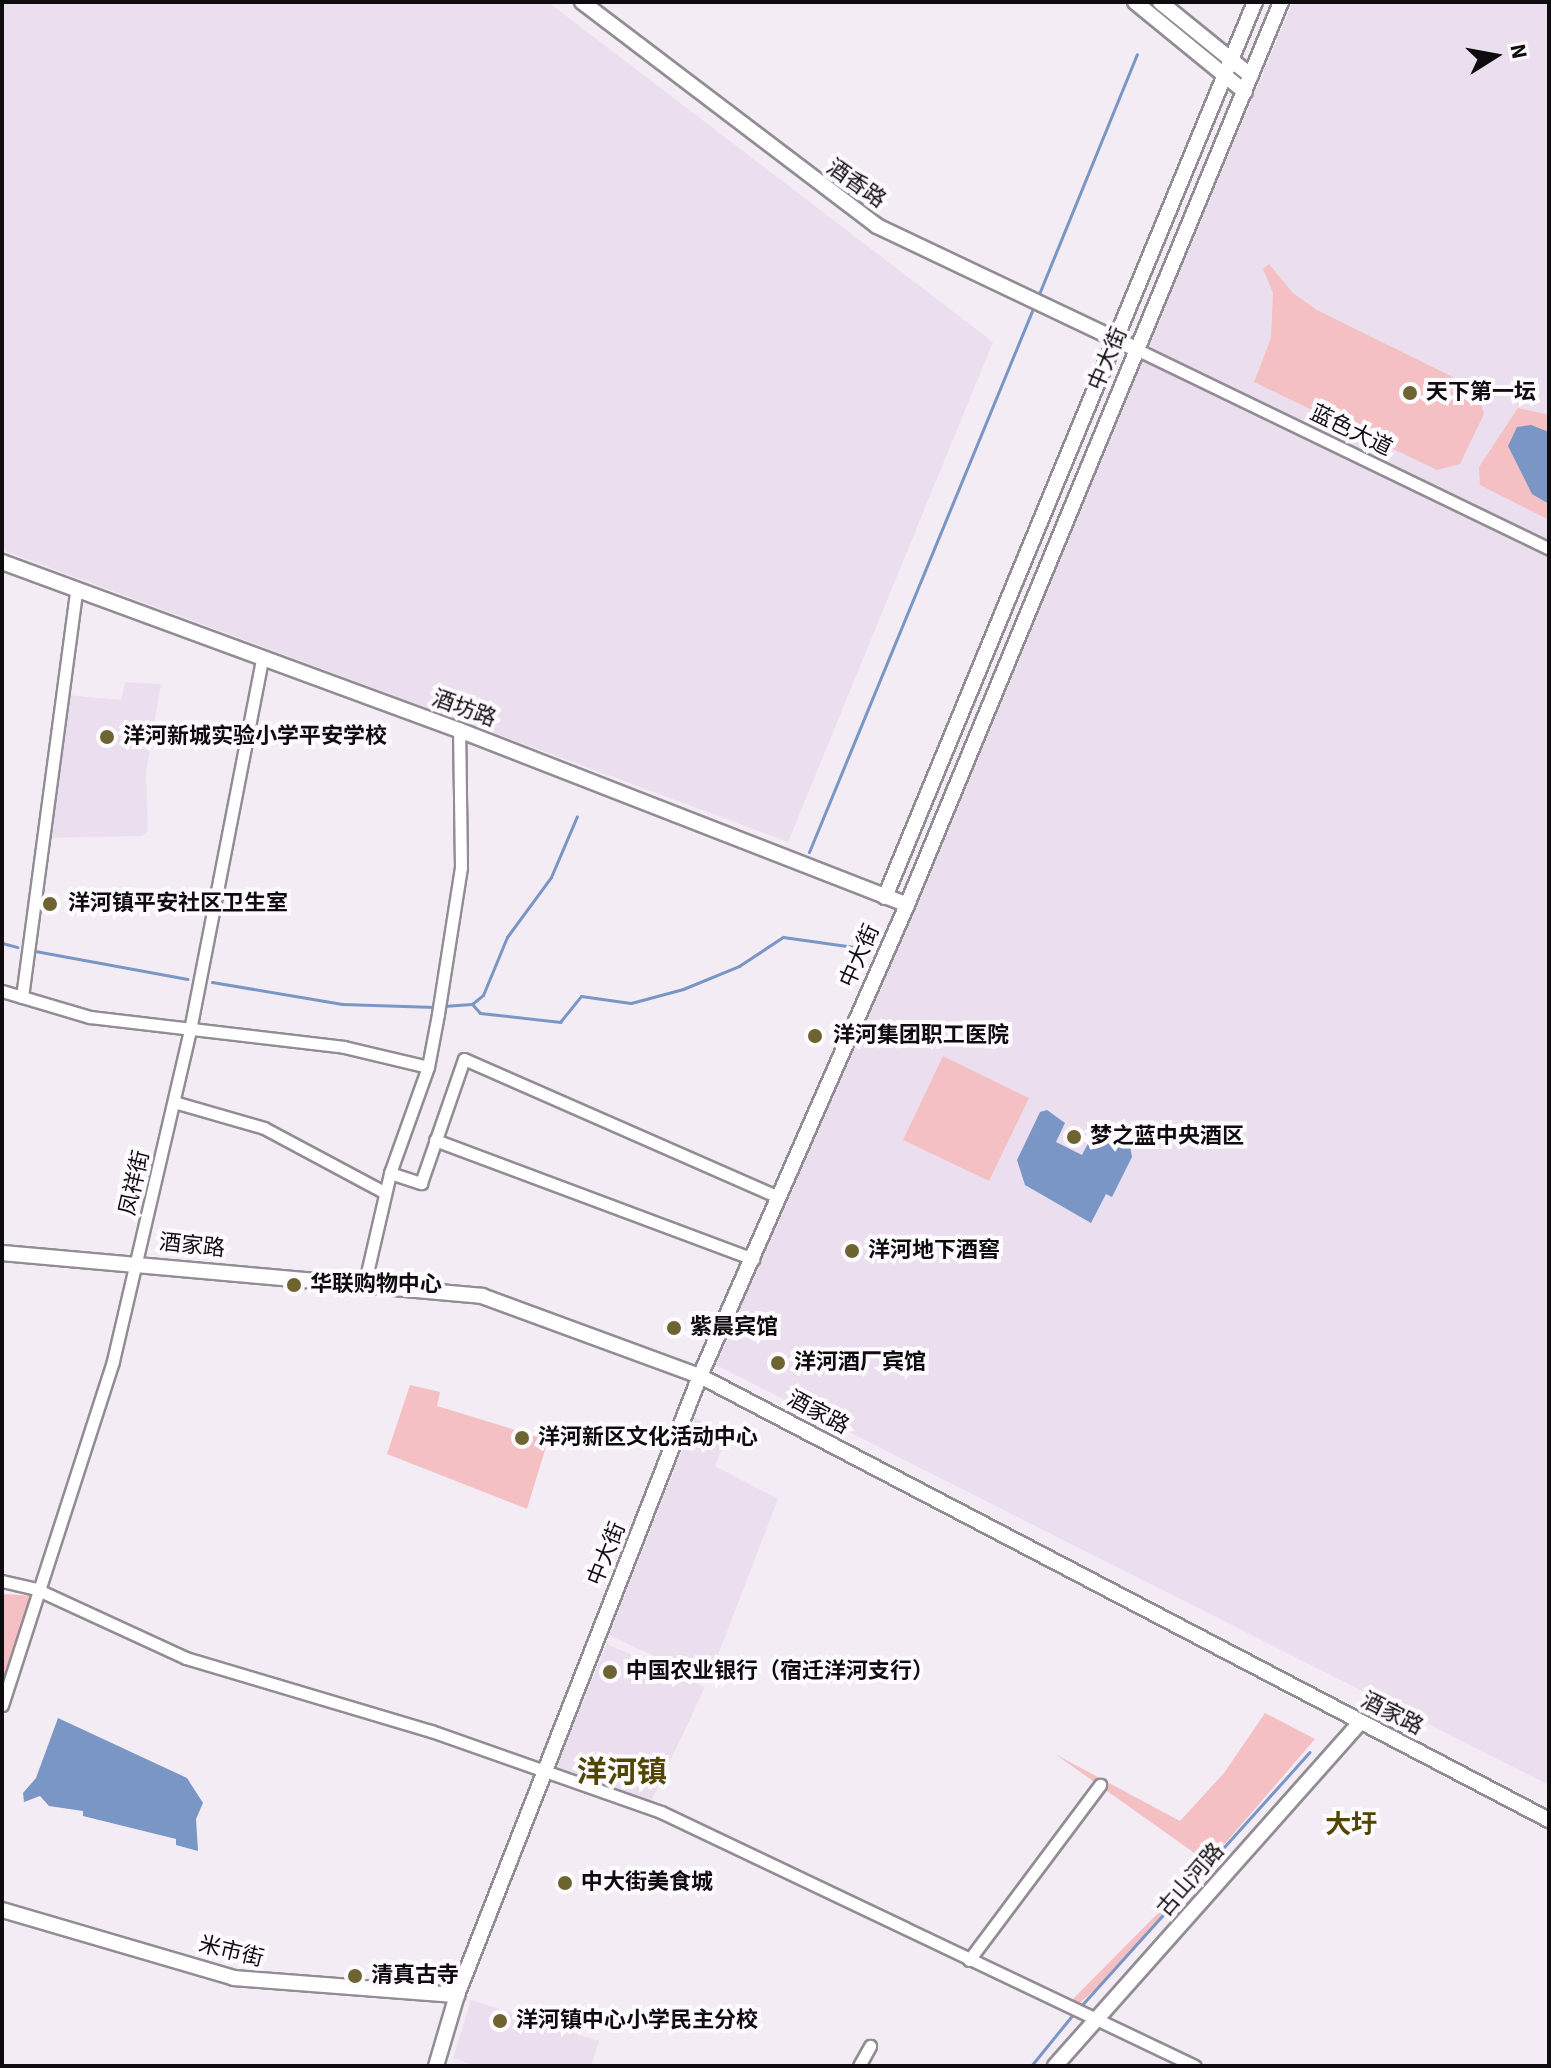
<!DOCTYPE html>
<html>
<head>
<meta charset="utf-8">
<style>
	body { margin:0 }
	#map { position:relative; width:1551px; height:2068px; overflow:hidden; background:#f3ecf5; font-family:"Source Sans 3","Noto Sans SC",sans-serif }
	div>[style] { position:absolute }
	.built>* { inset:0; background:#ebdfef }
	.green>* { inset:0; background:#f4c0c4 }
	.water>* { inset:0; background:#7996c5 }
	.stream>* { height:3px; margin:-1.5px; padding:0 1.5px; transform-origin:1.5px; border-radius:1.5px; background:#7996c5 }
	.roads { filter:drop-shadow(2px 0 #928c94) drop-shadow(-2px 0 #928c94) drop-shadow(0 2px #928c94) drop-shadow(0 -2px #928c94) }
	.minor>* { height:11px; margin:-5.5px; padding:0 5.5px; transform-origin:5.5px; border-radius:5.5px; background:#fff }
	.tertiary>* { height:14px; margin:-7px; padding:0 7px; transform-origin:7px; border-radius:7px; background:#fff }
	.dots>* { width:22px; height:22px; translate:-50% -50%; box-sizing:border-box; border:4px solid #fefbff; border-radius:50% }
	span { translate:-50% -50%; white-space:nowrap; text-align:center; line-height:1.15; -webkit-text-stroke:8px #fefbff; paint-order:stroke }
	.street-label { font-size:22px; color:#0e0c0f }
	.poi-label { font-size:22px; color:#0e0c0f; font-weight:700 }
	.left { translate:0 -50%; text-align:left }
	.quarter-label { font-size:26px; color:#524603; font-weight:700 }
	.district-label { font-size:30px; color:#524603; font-weight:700 }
	.frame { position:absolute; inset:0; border:4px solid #0e0c0f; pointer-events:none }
	.north { position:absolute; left:1455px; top:16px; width:80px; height:80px; -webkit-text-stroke:6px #fefbff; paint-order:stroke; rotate:79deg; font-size:22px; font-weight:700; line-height:32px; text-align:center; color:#0e0c0f }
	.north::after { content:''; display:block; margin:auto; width:28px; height:36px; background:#0e0c0f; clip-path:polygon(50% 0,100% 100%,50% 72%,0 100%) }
</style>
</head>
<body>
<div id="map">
	<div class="built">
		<i style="clip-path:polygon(2px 2px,548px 2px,993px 342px,788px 842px,2px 550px)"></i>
		<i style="clip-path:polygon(1293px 2px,1549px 2px,1549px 1785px,716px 1365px)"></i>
		<i style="clip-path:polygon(125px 682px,161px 684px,146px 773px,148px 831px,142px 836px,49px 838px,68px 695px,121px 700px)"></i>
		<i style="clip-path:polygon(695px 1418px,729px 1432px,715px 1466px,778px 1499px,708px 1681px,609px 1635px)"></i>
		<i style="clip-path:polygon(607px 1644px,705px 1687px,650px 1804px,555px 1768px)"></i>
		<i style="clip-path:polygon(471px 2000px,599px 2041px,591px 2066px,476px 2066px,453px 2058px)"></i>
	</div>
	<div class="green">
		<i style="clip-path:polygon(1269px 264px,1293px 293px,1317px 310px,1477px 389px,1484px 414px,1460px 464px,1437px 470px,1254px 382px,1271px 338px,1273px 293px,1263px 269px)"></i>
		<i style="clip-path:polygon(1518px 408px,1549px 415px,1549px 520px,1480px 485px,1479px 467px)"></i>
		<i style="clip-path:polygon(943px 1056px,1029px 1098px,989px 1181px,903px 1140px)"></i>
		<i style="clip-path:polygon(410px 1385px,440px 1392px,437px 1406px,548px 1440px,527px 1509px,387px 1454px)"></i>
		<i style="clip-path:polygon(2px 1594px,35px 1596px,2px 1705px)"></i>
		<i style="clip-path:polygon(1265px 1713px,1315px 1739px,1115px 1971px,1080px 2003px,1072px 2000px,1162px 1909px,1200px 1857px,1055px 1754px,1180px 1821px,1224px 1773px)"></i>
	</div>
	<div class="water">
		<i style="clip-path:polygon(1531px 425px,1549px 432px,1549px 504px,1532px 494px,1508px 446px,1517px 427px)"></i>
		<i style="clip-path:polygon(1047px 1110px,1065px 1123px,1056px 1142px,1082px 1155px,1095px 1130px,1130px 1146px,1132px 1157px,1112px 1197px,1106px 1194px,1091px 1223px,1025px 1185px,1017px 1160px,1040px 1112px)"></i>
		<i style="clip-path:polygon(58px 1718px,187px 1778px,203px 1803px,196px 1819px,198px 1851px,176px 1845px,176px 1839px,83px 1816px,83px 1811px,49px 1806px,40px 1796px,24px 1802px,23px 1793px,36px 1778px)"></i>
	</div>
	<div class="stream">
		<i style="left:1039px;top:294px;width:259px;rotate:-67.8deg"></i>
		<i style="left:809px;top:852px;width:585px;rotate:-67.6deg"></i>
		<i style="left:2px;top:943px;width:16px;rotate:15deg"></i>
		<i style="left:35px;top:951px;width:155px;rotate:10.4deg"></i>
		<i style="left:212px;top:982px;width:132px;rotate:9.6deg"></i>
		<i style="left:342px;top:1004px;width:93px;rotate:1.8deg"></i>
		<i style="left:472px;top:1004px;width:12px;rotate:48deg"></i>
		<i style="left:480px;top:1013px;width:81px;rotate:6.4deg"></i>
		<i style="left:560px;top:1022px;width:33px;rotate:-51deg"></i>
		<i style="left:581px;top:996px;width:50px;rotate:8deg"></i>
		<i style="left:631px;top:1003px;width:54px;rotate:-15.1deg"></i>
		<i style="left:683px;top:989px;width:61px;rotate:-22.3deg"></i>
		<i style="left:739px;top:966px;width:53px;rotate:-33.4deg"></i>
		<i style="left:783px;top:937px;width:86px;rotate:8deg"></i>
		<i style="left:443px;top:1006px;width:29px;rotate:-4deg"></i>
		<i style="left:472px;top:1004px;width:14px;rotate:-39deg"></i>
		<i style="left:483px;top:995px;width:63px;rotate:-67.5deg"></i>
		<i style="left:507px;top:937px;width:74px;rotate:-53.7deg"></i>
		<i style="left:551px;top:877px;width:66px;rotate:-66.9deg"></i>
		<i style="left:1080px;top:2007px;width:343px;rotate:-48deg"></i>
		<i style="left:1031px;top:2066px;width:68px;rotate:-50.9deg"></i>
	</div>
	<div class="roads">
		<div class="minor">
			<i style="left:1136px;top:349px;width:459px;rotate:25.8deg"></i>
			<i style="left:2px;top:991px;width:92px;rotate:16.5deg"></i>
			<i style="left:90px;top:1017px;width:256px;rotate:6.7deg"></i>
			<i style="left:344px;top:1047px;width:86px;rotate:13.4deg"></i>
			<i style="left:22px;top:997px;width:411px;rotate:-82.4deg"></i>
			<i style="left:174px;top:1102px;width:94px;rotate:16.1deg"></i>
			<i style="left:264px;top:1128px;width:136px;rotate:28.1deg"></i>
			<i style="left:435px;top:1140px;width:340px;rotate:20.5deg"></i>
			<i style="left:390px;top:1173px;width:33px;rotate:18deg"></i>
			<i style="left:421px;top:1183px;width:131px;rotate:-70.9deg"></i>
			<i style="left:464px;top:1059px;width:343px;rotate:23.7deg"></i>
			<i style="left:364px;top:1286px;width:116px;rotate:-77deg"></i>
			<i style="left:390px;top:1173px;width:113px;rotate:-70.3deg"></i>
			<i style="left:428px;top:1067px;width:54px;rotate:-79.3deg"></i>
			<i style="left:438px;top:1014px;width:149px;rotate:-81.1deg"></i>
			<i style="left:461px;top:867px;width:137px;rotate:-90.8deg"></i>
			<i style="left:2px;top:1581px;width:35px;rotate:13deg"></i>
			<i style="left:36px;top:1589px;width:165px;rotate:24.7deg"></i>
			<i style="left:186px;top:1658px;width:256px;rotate:16.6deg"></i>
			<i style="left:431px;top:1731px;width:244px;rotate:19.4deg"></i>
			<i style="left:661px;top:1812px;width:591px;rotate:25.44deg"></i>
			<i style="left:2px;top:1705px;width:361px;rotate:-72.1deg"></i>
			<i style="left:113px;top:1361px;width:340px;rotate:-76.9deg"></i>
			<i style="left:190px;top:1030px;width:378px;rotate:-79deg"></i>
			<i style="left:969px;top:1960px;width:219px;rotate:-53.2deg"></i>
			<i style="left:859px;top:2066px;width:23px;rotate:-61deg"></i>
		</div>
		<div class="tertiary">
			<i style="left:582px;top:2px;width:370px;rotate:37.2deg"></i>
			<i style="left:877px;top:226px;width:287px;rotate:25.4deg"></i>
			<i style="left:1135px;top:2px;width:142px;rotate:39.3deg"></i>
			<i style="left:1160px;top:2px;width:117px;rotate:39.1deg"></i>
			<i style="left:2px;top:562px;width:487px;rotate:20.2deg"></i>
			<i style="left:459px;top:730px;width:481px;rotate:21.3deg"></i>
			<i style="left:885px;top:897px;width:968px;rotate:-67.54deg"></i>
			<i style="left:2px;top:1253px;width:482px;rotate:5.1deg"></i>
			<i style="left:482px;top:1296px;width:232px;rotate:20.2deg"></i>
			<i style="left:700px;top:1376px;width:958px;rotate:27.61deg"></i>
			<i style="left:2px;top:1910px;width:242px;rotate:16.3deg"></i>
			<i style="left:234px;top:1978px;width:224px;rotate:4.4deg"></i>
			<i style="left:436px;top:2066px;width:74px;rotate:-73.5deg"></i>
			<i style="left:457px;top:1995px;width:665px;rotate:-68.57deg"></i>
			<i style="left:700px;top:1376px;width:514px;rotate:-66.27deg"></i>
			<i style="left:907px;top:905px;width:977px;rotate:-67.5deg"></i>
			<i style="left:1055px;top:2066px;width:459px;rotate:-48.4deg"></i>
		</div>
	</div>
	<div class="dots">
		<i style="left:1410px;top:393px;background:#6e6431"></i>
		<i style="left:107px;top:737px;background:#6e6431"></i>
		<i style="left:50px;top:904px;background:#6e6431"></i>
		<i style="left:815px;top:1036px;background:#6e6431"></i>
		<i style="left:1074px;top:1137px;background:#6e6431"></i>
		<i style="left:852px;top:1251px;background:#6e6431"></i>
		<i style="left:294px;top:1285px;background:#6e6431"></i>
		<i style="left:674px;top:1328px;background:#6e6431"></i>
		<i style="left:778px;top:1363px;background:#6e6431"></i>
		<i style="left:522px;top:1438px;background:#6e6431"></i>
		<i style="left:610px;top:1672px;background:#6e6431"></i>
		<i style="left:565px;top:1883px;background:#6e6431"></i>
		<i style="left:355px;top:1976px;background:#6e6431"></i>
		<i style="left:500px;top:2021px;background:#6e6431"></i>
	</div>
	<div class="street-label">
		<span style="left:856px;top:184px;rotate:35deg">酒香路</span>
		<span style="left:1108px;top:359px;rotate:-67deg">中大街</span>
		<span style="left:1351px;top:431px;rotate:26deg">蓝色大道</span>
		<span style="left:464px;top:709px;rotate:20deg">酒坊路</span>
		<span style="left:860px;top:956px;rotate:-66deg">中大街</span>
		<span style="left:135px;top:1183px;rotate:-77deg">凤祥街</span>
		<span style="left:192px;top:1246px;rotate:6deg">酒家路</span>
		<span style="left:818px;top:1413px;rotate:28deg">酒家路</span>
		<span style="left:607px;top:1554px;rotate:-68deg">中大街</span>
		<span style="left:1392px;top:1714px;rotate:27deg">酒家路</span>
		<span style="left:1191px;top:1880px;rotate:-49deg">古山河路</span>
		<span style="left:231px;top:1952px;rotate:14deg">米市街</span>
	</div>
	<div class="poi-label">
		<span class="left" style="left:1426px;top:393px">天下第一坛</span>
		<span class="left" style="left:123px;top:737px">洋河新城实验小学平安学校</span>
		<span class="left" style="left:68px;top:904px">洋河镇平安社区卫生室</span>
		<span class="left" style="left:833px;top:1036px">洋河集团职工医院</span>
		<span class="left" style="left:1090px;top:1137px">梦之蓝中央酒区</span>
		<span class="left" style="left:868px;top:1251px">洋河地下酒窖</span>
		<span class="left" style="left:310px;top:1285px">华联购物中心</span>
		<span class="left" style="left:690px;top:1328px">紫晨宾馆</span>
		<span class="left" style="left:794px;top:1363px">洋河酒厂宾馆</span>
		<span class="left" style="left:538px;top:1438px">洋河新区文化活动中心</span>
		<span class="left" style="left:626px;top:1672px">中国农业银行（宿迁洋河支行）</span>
		<span class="left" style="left:581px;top:1883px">中大街美食城</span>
		<span class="left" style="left:371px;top:1976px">清真古寺</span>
		<span class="left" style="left:516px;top:2021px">洋河镇中心小学民主分校</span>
	</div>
	<div class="quarter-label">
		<span style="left:1351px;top:1825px">大圩</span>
	</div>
	<div class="district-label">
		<span style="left:622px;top:1773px">洋河镇</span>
	</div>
	<div class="frame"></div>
	<div class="north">N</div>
</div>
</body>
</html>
